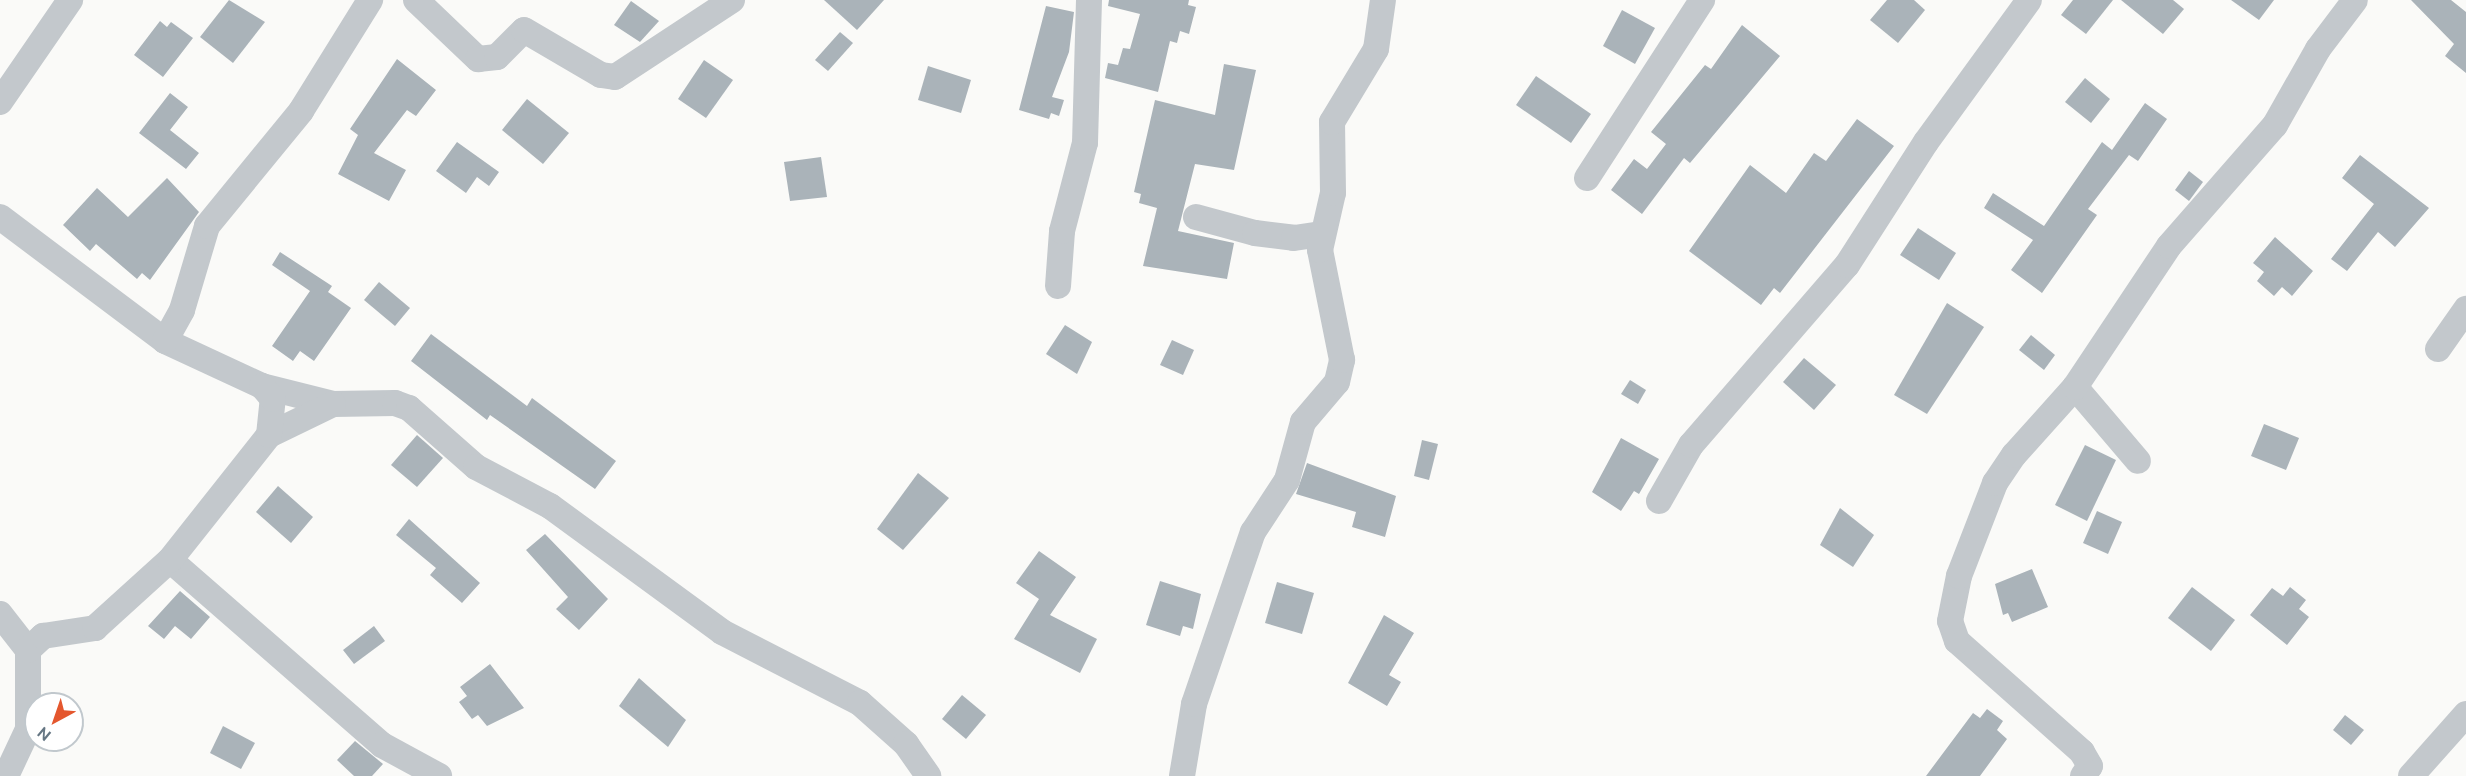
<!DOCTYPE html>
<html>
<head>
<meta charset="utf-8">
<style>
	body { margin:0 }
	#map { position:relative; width:2466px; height:776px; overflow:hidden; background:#fafaf8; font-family:Ubuntu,sans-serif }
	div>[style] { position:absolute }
	.building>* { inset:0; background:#aab3b9 }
	.minor>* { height:26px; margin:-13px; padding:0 13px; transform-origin:13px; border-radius:13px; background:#c3c8cc }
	span { translate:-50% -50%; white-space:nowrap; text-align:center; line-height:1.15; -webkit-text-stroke:6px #fff; paint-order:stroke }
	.north { position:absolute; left:24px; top:692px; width:60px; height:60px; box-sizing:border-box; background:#fff; border:2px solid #c1c8cd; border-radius:50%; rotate:220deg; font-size:16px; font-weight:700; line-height:24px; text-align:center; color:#657683 }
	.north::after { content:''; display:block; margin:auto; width:21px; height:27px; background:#e4572e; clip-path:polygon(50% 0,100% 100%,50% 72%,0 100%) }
</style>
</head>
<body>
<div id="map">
	<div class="building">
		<i style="clip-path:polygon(229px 0,265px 22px,233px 63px,200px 37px)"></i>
		<i style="clip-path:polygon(824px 0,884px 0,857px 30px)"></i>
		<i style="clip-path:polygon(1109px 0,1189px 0,1188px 5px,1196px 7px,1189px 34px,1180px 31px,1177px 43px,1170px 41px,1158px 92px,1105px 78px,1108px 63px,1118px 65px,1123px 48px,1130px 49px,1140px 14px,1108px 6px)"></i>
		<i style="clip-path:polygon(1887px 0,1914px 0,1925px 10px,1898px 43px,1870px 20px)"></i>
		<i style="clip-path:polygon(2073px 0,2113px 0,2086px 34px,2061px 15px)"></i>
		<i style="clip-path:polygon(2121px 0,2173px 0,2184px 9px,2163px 34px)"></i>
		<i style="clip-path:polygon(2231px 0,2274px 0,2259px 20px)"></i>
		<i style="clip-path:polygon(2411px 0,2451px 0,2466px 12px,2466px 73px,2445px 56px,2454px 44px)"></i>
		<i style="clip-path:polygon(631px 1px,659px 21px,640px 42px,614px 25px)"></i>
		<i style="clip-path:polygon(1046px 6px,1074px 12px,1069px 52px,1052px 97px,1064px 100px,1059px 116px,1051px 113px,1049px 119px,1019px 110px)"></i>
		<i style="clip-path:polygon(1622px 10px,1655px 28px,1635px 64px,1603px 46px)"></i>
		<i style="clip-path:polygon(160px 21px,167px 27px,171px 22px,193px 38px,163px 77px,134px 55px)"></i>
		<i style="clip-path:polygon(1742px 25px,1780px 56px,1690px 163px,1684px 158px,1642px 214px,1611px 190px,1634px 159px,1647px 169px,1666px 144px,1651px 132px,1705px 65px,1711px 69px)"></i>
		<i style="clip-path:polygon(840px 32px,853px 43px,828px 71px,815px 60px)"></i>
		<i style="clip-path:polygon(397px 59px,436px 90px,416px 116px,407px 110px,374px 153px,406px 170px,389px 201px,338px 174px,358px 135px,350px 129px)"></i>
		<i style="clip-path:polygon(704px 60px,733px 80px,706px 118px,678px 99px)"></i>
		<i style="clip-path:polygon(1224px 64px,1256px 70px,1234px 170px,1195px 164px,1178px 231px,1234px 243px,1227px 279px,1143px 266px,1157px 208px,1139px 203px,1141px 194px,1134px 192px,1155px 100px,1215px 115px)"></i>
		<i style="clip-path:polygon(928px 66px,971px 80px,961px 113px,918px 100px)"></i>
		<i style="clip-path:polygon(1536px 76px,1591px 114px,1571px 143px,1516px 105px)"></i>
		<i style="clip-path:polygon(2085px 78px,2110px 99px,2091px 123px,2065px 102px)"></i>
		<i style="clip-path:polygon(170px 93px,188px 107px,170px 130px,199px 153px,186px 169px,139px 133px)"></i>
		<i style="clip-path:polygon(527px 99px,569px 133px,543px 164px,502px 130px)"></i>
		<i style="clip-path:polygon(2145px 103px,2167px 119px,2138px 161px,2129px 155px,2088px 209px,2097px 215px,2042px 293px,2011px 270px,2033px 240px,1984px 208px,1993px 193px,2044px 226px,2102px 142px,2112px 150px)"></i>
		<i style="clip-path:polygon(1857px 119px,1894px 146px,1780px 293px,1774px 288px,1761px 305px,1689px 251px,1750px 165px,1786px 193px,1814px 153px,1826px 161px)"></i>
		<i style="clip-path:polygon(457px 142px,499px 172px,489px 186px,477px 177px,466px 193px,436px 171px)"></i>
		<i style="clip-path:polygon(2360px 155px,2429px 208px,2395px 247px,2378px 232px,2347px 271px,2331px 259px,2374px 204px,2342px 178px)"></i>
		<i style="clip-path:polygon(821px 157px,827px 197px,790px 201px,784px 162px)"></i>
		<i style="clip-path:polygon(2189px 171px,2203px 182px,2189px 201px,2175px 190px)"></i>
		<i style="clip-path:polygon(167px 178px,199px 212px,150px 280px,142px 273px,137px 279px,96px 244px,90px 251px,63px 225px,97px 188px,128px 217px)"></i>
		<i style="clip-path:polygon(1918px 228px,1956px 253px,1939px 280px,1900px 255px)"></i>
		<i style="clip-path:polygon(2275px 237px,2313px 271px,2292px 296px,2282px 287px,2274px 296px,2257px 281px,2264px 272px,2253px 263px)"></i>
		<i style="clip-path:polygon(280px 252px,332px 286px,328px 292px,351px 308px,314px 361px,300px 351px,293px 361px,272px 346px,310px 291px,272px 265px)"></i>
		<i style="clip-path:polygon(379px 282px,410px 308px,395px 326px,364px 300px)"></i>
		<i style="clip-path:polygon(1947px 303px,1984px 327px,1927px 414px,1894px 395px)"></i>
		<i style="clip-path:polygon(1065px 325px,1092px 342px,1077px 374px,1046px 354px)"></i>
		<i style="clip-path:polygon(431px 334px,527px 406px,532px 398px,616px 461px,595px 489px,490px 415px,487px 420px,411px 361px)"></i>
		<i style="clip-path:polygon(2031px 335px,2055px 355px,2044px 370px,2019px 350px)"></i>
		<i style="clip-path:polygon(1172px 340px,1194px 350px,1183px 375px,1160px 365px)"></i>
		<i style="clip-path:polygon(1804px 358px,1836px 385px,1814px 410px,1783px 382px)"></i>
		<i style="clip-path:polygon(1630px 380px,1646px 390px,1638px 404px,1621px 394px)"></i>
		<i style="clip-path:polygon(2264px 424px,2299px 438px,2286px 470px,2251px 456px)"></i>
		<i style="clip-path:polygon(417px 435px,443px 458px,417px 487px,391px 465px)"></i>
		<i style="clip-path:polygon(1621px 438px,1659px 459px,1639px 494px,1634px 491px,1621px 511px,1592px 492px)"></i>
		<i style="clip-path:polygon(1422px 440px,1438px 444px,1429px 480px,1414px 476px)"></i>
		<i style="clip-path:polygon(2085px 445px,2116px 460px,2087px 521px,2055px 505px)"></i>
		<i style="clip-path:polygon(1307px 463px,1396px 496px,1385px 537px,1352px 527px,1356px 512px,1296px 494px)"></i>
		<i style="clip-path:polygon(918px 473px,949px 498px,903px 550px,877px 529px)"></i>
		<i style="clip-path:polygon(278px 486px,313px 517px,291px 543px,256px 512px)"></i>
		<i style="clip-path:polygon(1840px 508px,1874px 535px,1853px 567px,1820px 545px)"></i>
		<i style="clip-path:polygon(2097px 511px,2122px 522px,2108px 554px,2083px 543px)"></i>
		<i style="clip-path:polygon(409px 519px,480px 583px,462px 603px,430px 575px,436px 568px,396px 535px)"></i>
		<i style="clip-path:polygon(545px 534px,608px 599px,579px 630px,556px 609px,568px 597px,526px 550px)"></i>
		<i style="clip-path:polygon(1039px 551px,1076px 577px,1050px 615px,1097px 639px,1080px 673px,1014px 639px,1039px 599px,1016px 583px)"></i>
		<i style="clip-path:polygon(2032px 569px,2048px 607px,2012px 622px,2008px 613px,2003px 615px,1995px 584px)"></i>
		<i style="clip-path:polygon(1160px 581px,1201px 594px,1193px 629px,1183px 626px,1180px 636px,1146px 625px)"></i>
		<i style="clip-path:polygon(1277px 582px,1314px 593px,1302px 634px,1265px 623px)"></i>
		<i style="clip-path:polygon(2192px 587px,2235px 620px,2211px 651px,2168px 618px)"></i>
		<i style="clip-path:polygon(2290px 587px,2306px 600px,2299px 609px,2309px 617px,2287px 645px,2250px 615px,2272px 588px,2283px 596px)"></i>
		<i style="clip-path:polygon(180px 591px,210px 617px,191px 639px,175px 626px,164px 639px,148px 626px)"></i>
		<i style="clip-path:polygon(1384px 615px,1414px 633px,1389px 675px,1401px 682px,1387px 706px,1348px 683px)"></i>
		<i style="clip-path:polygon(374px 626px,385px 641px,354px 664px,343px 650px)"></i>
		<i style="clip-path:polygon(490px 664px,524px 708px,487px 726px,478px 715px,472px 719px,459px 702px,467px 696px,460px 687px)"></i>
		<i style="clip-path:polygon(639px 678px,686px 720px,668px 747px,619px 706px)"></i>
		<i style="clip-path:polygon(962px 695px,986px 715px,966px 739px,942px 719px)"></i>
		<i style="clip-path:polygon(1987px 709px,2003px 721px,1997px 730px,2007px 739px,1980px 776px,1926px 776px,1973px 713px,1980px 718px)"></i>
		<i style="clip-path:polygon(2345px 715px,2364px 730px,2351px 745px,2333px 730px)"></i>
		<i style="clip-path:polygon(223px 726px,255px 743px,241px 769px,210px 753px)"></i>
		<i style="clip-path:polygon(355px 741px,383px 764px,372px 776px,354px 776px,337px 760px)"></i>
	</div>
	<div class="minor">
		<i style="left:416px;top:0;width:86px;rotate:43.6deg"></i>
		<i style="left:478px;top:59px;width:19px;rotate:-6deg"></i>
		<i style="left:497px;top:57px;width:38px;rotate:-45deg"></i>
		<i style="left:524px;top:30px;width:89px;rotate:30.3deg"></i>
		<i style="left:601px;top:75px;width:14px;rotate:8deg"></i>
		<i style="left:615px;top:77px;width:140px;rotate:-33.3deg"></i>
		<i style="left:0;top:102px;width:124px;rotate:-55.5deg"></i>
		<i style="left:1587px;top:178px;width:212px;rotate:-57.1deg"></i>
		<i style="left:0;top:217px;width:206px;rotate:36.9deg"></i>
		<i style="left:165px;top:341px;width:107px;rotate:24.9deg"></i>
		<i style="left:262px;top:386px;width:73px;rotate:14.2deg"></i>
		<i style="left:333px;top:404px;width:62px;rotate:-0.9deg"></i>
		<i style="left:395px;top:403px;width:15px;rotate:20deg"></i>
		<i style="left:409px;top:408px;width:89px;rotate:41.4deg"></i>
		<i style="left:476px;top:467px;width:84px;rotate:27.8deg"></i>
		<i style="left:550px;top:506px;width:213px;rotate:36.2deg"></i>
		<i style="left:722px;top:632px;width:155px;rotate:27.2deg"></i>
		<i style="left:860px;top:703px;width:62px;rotate:41.7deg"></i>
		<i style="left:906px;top:744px;width:39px;rotate:55deg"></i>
		<i style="left:1196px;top:217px;width:61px;rotate:15.2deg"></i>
		<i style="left:1255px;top:233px;width:39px;rotate:7deg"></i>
		<i style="left:1294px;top:238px;width:29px;rotate:-8deg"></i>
		<i style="left:1058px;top:286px;width:55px;rotate:-85.8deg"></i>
		<i style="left:1062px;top:231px;width:91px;rotate:-75.4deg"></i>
		<i style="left:1085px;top:143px;width:143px;rotate:-88.4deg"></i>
		<i style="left:165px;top:341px;width:35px;rotate:-61deg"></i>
		<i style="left:182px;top:310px;width:88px;rotate:-73.4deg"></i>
		<i style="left:207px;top:226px;width:149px;rotate:-50.7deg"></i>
		<i style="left:301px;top:111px;width:131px;rotate:-58.1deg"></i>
		<i style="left:2438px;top:349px;width:49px;rotate:-55deg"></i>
		<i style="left:2075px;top:387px;width:97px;rotate:49.6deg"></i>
		<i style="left:269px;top:435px;width:71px;rotate:-25.8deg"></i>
		<i style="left:1659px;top:501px;width:64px;rotate:-60.3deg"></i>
		<i style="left:1691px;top:445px;width:238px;rotate:-49.1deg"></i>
		<i style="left:1847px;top:265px;width:146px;rotate:-57.3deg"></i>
		<i style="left:1926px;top:142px;width:175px;rotate:-54deg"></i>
		<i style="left:170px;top:560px;width:281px;rotate:41.1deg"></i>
		<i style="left:382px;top:745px;width:65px;rotate:28.5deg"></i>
		<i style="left:0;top:614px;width:46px;rotate:52.1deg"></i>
		<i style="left:6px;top:776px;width:52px;rotate:-64.9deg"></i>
		<i style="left:28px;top:729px;width:79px;rotate:-90deg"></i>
		<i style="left:28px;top:650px;width:21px;rotate:-43deg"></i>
		<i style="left:43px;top:636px;width:53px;rotate:-8.7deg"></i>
		<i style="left:95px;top:628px;width:101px;rotate:-42.2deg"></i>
		<i style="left:170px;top:560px;width:159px;rotate:-51.6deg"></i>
		<i style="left:269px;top:435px;width:36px;rotate:-84deg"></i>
		<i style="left:273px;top:399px;width:17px;rotate:-130deg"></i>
		<i style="left:1182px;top:776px;width:73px;rotate:-80.5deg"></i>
		<i style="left:1194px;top:704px;width:182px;rotate:-71.1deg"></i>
		<i style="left:1253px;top:532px;width:62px;rotate:-56.8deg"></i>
		<i style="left:1287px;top:480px;width:60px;rotate:-74.6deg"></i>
		<i style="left:1303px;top:422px;width:52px;rotate:-49.6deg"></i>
		<i style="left:1337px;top:382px;width:23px;rotate:-77deg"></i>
		<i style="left:1342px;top:360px;width:112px;rotate:-101.3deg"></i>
		<i style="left:1320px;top:250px;width:58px;rotate:-77.2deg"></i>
		<i style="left:1333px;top:193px;width:71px;rotate:-90.8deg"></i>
		<i style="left:1332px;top:122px;width:85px;rotate:-58.9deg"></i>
		<i style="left:1376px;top:49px;width:49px;rotate:-81.9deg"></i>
		<i style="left:2083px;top:776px;width:12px;rotate:-55deg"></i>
		<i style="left:2090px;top:766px;width:16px;rotate:-120deg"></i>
		<i style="left:2082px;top:752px;width:167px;rotate:-138.4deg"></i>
		<i style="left:1957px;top:641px;width:21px;rotate:-109deg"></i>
		<i style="left:1950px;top:621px;width:46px;rotate:-78.7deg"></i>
		<i style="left:1959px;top:576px;width:100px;rotate:-68.8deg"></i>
		<i style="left:1995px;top:483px;width:34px;rotate:-56deg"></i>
		<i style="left:2014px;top:455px;width:91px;rotate:-48.1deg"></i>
		<i style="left:2075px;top:387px;width:169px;rotate:-56.3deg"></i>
		<i style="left:2169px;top:246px;width:161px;rotate:-48.8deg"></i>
		<i style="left:2275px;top:125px;width:87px;rotate:-60.5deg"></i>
		<i style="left:2318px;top:49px;width:61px;rotate:-52.9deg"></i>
		<i style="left:2411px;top:776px;width:83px;rotate:-48.4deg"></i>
	</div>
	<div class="north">N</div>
</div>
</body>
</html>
